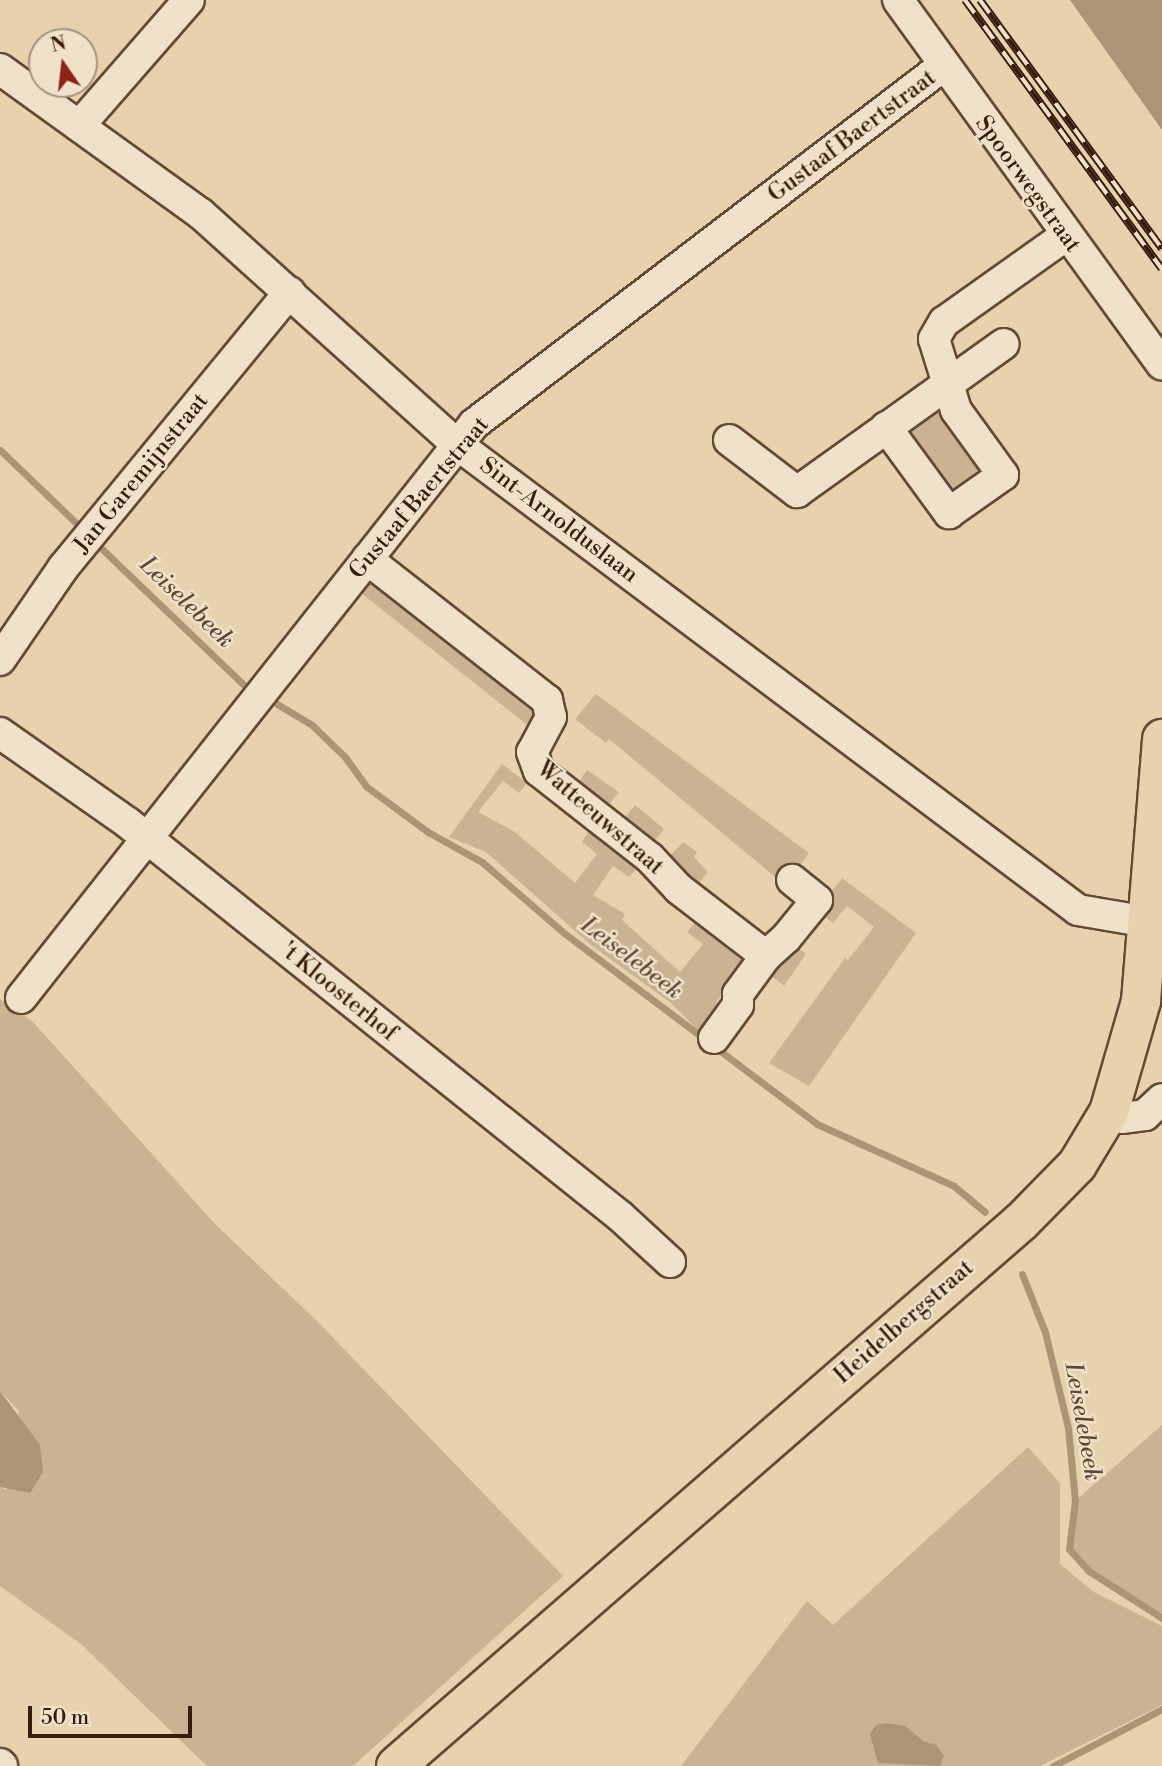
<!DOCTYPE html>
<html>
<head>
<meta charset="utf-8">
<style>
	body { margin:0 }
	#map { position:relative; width:1162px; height:1766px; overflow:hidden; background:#e8d2ad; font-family:"Libre Bodoni",serif }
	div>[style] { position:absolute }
	.green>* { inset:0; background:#cab392 }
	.water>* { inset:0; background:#ac9477 }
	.stream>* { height:7px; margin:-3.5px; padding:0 3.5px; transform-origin:3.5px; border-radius:3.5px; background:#ac9477 }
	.roads { filter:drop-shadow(2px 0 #644a36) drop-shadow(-2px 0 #644a36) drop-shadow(0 2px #644a36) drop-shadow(0 -2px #644a36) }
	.minor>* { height:30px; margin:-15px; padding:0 15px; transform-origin:15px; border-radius:15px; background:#f0e2ca }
	.major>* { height:38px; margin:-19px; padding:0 19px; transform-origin:19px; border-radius:19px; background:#e8d2ad }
	.rail>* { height:8px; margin-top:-4px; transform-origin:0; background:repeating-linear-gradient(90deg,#f0e2ca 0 16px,#381c0f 0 32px); box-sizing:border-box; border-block:2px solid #381c0f }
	span { translate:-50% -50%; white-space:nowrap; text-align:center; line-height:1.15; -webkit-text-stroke:5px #f0e2ca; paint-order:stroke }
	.street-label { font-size:23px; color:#381c0f }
	.water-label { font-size:24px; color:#614633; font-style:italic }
	.north { position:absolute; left:28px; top:28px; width:70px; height:70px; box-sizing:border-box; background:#f0e2ca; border:2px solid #a6937f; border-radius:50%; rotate:346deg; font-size:19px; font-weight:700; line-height:28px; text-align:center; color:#381c0f }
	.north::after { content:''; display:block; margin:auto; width:24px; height:32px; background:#8f2418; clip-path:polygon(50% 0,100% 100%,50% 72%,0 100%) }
	.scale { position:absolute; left:28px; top:1706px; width:164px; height:32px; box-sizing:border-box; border:4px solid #381c0f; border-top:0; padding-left:9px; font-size:21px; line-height:24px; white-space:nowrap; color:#381c0f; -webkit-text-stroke:5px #f0e2ca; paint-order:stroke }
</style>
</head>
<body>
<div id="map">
	<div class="green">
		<i style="clip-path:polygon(938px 412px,980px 469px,951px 490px,910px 433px)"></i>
		<i style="clip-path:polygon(365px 578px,527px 703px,533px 713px,530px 727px,356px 589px)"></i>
		<i style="clip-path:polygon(596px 694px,809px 853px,785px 885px,609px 739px,606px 743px,575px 719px)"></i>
		<i style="clip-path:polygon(502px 764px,527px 783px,519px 793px,503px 781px,478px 812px,515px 832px,575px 883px,597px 854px,582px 842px,589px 831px,637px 868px,629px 877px,613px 866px,593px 895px,625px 914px,622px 920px,680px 972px,703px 944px,687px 932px,696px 921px,746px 964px,716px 1002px,723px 1009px,703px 1035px,671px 1003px,591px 945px,486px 852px,449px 837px)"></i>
		<i style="clip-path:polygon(587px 770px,619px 792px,607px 807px,577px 784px)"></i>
		<i style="clip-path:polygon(635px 805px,664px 829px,653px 843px,623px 820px)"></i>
		<i style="clip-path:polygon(683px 842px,697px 852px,694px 857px,708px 872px,697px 885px,669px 857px)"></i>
		<i style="clip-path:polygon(842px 878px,916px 933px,809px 1086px,769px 1063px,845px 958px,848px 960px,874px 927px,847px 906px,833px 923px,817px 911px)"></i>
		<i style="clip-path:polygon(792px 944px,806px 954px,784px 986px,769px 974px)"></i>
		<i style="clip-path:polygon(0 999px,33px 1022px,216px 1225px,317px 1321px,563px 1576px,353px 1766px,207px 1766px,82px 1645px,0 1586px,0 1487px,6px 1490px,19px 1411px,0 1391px)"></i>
		<i style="clip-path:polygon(1162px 1425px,1162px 1618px,1089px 1571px,1069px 1549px,1075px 1501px)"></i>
		<i style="clip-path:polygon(1028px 1447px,1060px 1483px,1060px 1564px,1094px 1592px,1162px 1626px,1162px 1705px,1040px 1766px,681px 1766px,807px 1601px,833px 1625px)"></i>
	</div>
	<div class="water">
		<i style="clip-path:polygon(1070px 0,1162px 0,1162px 130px)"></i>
		<i style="clip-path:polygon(0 1391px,40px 1445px,43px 1472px,30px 1493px,0 1487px)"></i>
		<i style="clip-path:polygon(886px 1723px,905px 1726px,923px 1741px,936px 1745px,944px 1756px,940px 1766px,878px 1763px,870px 1734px,876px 1725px)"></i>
	</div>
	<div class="stream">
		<i style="left:0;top:450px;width:104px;rotate:43.8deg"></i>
		<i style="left:101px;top:548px;width:198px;rotate:43.8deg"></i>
		<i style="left:277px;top:704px;width:41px;rotate:31deg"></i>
		<i style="left:312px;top:725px;width:46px;rotate:44.1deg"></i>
		<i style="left:345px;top:757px;width:37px;rotate:54deg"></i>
		<i style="left:367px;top:787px;width:76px;rotate:36.4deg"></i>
		<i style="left:428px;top:832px;width:62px;rotate:29.1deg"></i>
		<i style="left:482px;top:862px;width:108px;rotate:40.9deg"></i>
		<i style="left:564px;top:933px;width:178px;rotate:37deg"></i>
		<i style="left:715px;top:1047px;width:128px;rotate:37deg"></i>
		<i style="left:817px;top:1124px;width:150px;rotate:24.3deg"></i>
		<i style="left:954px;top:1186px;width:40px;rotate:40deg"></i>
		<i style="left:1022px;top:1274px;width:62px;rotate:68.4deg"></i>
		<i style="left:1045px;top:1332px;width:99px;rotate:76.5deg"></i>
		<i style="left:1068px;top:1428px;width:73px;rotate:84.5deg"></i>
		<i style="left:1075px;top:1501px;width:48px;rotate:97.1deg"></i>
		<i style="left:1069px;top:1549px;width:30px;rotate:48deg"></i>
		<i style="left:1089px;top:1571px;width:87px;rotate:32.8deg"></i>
		<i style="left:1053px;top:1766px;width:123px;rotate:-27.6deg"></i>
	</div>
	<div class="roads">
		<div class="minor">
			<i style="left:898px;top:0;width:450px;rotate:54.1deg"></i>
			<i style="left:0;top:69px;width:248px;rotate:35.8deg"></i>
			<i style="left:201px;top:214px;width:346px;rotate:42deg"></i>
			<i style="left:458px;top:445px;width:775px;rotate:36.87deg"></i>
			<i style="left:1078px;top:910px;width:71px;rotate:9.7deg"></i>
			<i style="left:79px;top:126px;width:167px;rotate:-48.9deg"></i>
			<i style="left:886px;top:427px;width:107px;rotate:53.8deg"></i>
			<i style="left:949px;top:513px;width:66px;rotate:-35.1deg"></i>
			<i style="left:1003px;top:475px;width:80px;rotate:-125.9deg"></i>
			<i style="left:956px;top:410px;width:74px;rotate:-107.2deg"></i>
			<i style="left:934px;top:339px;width:20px;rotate:-60deg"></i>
			<i style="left:944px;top:322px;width:148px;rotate:-35.4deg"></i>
			<i style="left:729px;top:440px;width:86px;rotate:37.4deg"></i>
			<i style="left:797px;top:492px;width:254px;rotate:-35.6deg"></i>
			<i style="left:367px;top:559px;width:229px;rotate:38.1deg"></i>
			<i style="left:547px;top:700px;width:17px;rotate:77deg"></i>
			<i style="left:551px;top:717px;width:40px;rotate:118deg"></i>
			<i style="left:532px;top:752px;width:20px;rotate:70deg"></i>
			<i style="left:539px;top:771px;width:141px;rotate:38.1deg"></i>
			<i style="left:650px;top:858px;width:42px;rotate:46.9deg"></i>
			<i style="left:679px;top:889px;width:110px;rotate:37.6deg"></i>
			<i style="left:0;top:660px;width:112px;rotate:-55.6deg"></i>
			<i style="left:63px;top:568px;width:357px;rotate:-50.6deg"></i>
			<i style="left:0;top:733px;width:156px;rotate:35.1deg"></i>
			<i style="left:128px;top:823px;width:630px;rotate:38.62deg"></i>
			<i style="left:620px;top:1216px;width:68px;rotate:42.6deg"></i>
			<i style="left:21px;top:998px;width:731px;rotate:-51.72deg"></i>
			<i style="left:474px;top:424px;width:590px;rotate:-37.36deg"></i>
			<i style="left:714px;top:1038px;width:41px;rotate:-54deg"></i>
			<i style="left:738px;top:1005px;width:11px;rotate:-90deg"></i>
			<i style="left:738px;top:994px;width:47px;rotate:-53.6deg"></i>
			<i style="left:766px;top:956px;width:27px;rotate:-42deg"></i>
			<i style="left:786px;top:938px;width:49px;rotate:-50.8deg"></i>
			<i style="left:817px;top:900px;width:32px;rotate:-141deg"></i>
			<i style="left:1109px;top:1112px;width:14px;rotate:25deg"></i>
			<i style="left:1122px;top:1118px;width:23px;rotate:-7deg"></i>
			<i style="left:1145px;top:1115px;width:23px;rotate:-43deg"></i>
			<i style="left:0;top:1764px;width:3px;rotate:45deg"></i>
		</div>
		<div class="major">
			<i style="left:396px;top:1766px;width:829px;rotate:-41.04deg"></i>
			<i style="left:1021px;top:1222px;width:80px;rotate:-45.5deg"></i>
			<i style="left:1077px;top:1165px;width:62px;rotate:-58.9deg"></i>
			<i style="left:1109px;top:1112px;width:116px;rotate:-73.9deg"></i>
			<i style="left:1141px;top:1001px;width:263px;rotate:-85.4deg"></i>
		</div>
	</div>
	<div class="rail">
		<i style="left:965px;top:0;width:333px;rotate:53.8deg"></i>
		<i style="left:980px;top:0;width:308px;rotate:53.8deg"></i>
	</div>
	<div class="street-label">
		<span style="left:852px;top:136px;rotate:-37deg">Gustaaf Baertstraat</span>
		<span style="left:1028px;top:184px;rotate:54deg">Spoorwegstraat</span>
		<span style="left:141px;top:473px;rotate:-51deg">Jan Garemijnstraat</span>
		<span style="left:419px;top:498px;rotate:-50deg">Gustaaf Baertstraat</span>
		<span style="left:559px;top:520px;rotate:37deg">Sint-Arnolduslaan</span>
		<span style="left:600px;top:818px;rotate:41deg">Watteeuwstraat</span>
		<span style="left:339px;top:992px;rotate:39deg">'t Kloosterhof</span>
		<span style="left:904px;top:1322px;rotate:-41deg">Heidelbergstraat</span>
	</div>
	<div class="water-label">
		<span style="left:186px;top:603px;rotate:44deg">Leiselebeek</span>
		<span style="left:631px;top:959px;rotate:37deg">Leiselebeek</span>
		<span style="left:1082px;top:1422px;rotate:80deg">Leiselebeek</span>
	</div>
	<div class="north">N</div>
	<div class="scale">50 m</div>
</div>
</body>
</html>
